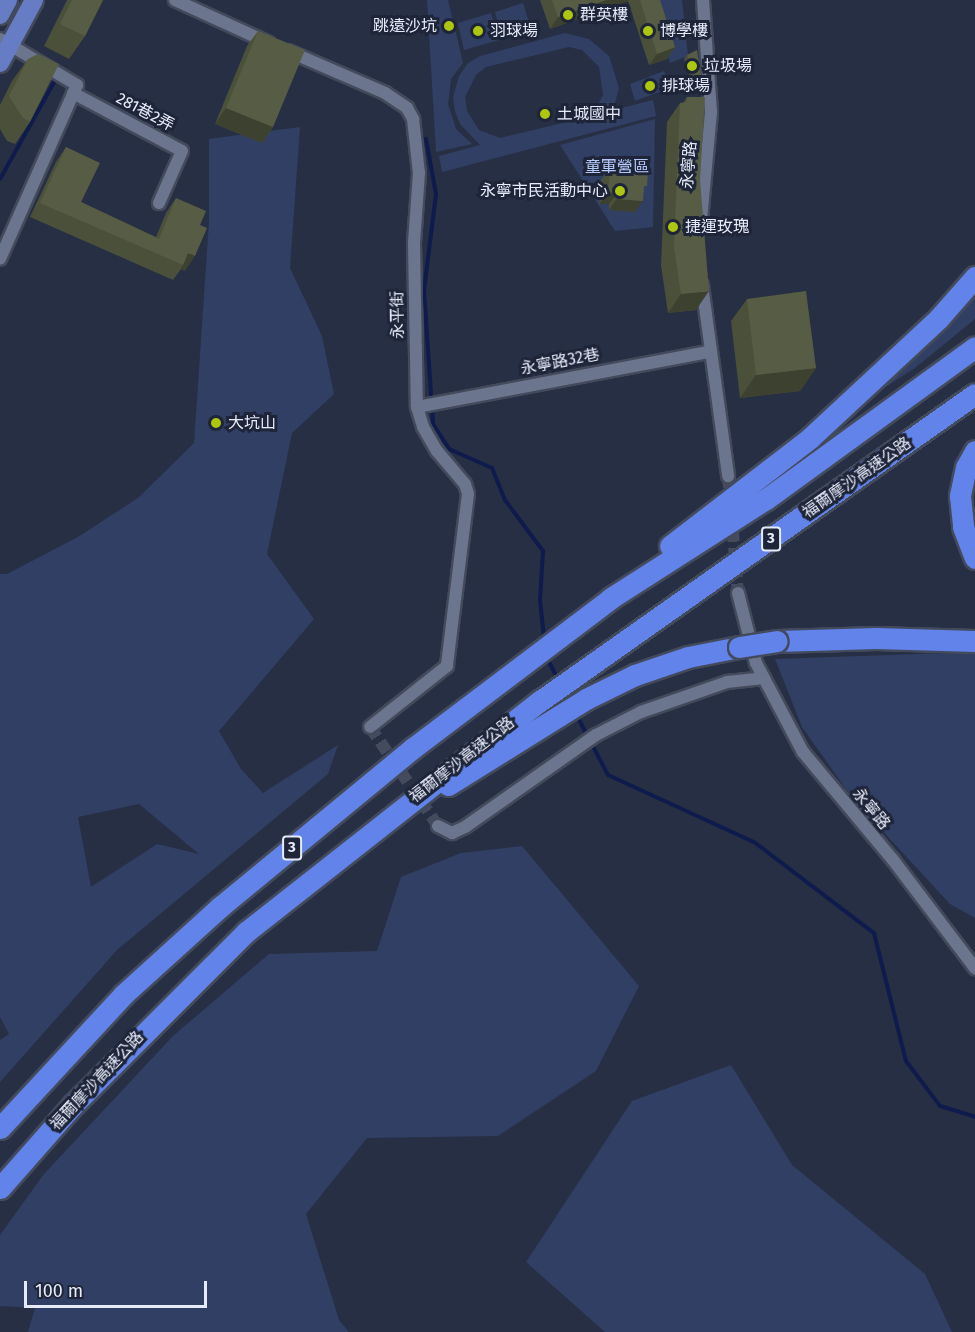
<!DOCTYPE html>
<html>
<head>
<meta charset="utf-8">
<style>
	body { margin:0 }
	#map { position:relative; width:975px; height:1332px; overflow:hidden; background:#272f44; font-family:"Fira Sans","Noto Sans TC",sans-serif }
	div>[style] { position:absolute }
	.green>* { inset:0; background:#313f65 }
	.stream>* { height:4px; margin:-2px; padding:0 2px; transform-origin:2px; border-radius:2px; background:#0f1b4c }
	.street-tunnel>* { height:12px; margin-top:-6px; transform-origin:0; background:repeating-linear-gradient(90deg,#444b5f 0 12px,transparent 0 18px) }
	.roads { filter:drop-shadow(2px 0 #434a5c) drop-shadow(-2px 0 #434a5c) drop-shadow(0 2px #434a5c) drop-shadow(0 -2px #434a5c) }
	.street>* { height:12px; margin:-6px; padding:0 6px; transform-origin:6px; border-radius:6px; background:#6b758d }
	.primary>* { height:18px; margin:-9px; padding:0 9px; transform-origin:9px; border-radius:9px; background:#667dc5 }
	.highway>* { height:21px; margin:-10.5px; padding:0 10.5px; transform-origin:10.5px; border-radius:10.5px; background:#6283ea }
	.bridges { filter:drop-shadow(2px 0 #434a5c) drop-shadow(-2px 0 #434a5c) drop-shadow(0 2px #434a5c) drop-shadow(0 -2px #434a5c) }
	.highway-bridge>* { height:21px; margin:-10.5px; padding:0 10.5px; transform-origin:10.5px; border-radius:10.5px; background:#6283ea }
	.wall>* { inset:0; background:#4b503a }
	.shaded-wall>* { inset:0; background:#3d4130 }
	.building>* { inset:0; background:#575d44 }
	.dots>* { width:16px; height:16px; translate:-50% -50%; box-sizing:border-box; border:3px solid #1e2539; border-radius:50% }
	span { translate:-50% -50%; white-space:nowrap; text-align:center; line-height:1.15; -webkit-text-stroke:6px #1e2539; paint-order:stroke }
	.shield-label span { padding:2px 4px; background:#1e2539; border:2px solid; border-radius:4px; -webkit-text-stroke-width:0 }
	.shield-label { font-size:15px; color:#e6ebf9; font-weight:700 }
	.poi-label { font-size:16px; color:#e6ebf9 }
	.left { translate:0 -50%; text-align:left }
	.right { translate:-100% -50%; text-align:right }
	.street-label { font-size:16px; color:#e6ebf9 }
	.park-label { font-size:16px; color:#b6c9fb }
	.scale { position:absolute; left:24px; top:1281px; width:183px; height:27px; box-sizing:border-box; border:3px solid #e6ebf9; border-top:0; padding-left:8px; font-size:18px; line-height:21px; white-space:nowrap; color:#e6ebf9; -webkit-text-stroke:4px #1e2539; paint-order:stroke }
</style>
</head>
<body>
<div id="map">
	<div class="green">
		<i style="clip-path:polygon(427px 0,448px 0,463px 63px,451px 79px,448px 104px,456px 129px,472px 144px,436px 152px)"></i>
		<i style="clip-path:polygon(650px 0,682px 0,688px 56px,670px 63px)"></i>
		<i style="clip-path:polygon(523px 3px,529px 22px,500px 30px,495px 12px)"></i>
		<i style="clip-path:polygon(491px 13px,499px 40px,464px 50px,458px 23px)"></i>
		<i style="clip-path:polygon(evenodd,565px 33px,589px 39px,609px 56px,619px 88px,613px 110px,653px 100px,656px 116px,442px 172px,439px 156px,480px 145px,460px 124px,455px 111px,453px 97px,459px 76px,468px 63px,480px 56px,565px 33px,569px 47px,582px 50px,599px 67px,603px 95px,596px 108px,584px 118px,500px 138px,479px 130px,467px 111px,465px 97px,476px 75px,486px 67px,569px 47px)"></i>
		<i style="clip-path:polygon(664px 71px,670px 88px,635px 101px,630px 84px)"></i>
		<i style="clip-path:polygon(655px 119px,653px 227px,615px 231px,560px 145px)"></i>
		<i style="clip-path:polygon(evenodd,300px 127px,290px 268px,322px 336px,334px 394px,292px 433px,267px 554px,314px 619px,219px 731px,241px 769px,263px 793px,338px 745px,328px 774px,117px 950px,0 1082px,0 1040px,9px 1034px,0 1017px,0 574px,7px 574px,78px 537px,138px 498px,194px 443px,209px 222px,209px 139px,300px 127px,139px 804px,199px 854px,157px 844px,91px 887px,78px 817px,139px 804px)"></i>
		<i style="clip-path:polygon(975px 291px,975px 319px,915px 368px,881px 390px,910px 358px,945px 329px)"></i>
		<i style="clip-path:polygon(975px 652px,975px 918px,950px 904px,853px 799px,802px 727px,775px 659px)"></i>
		<i style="clip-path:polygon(522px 846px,639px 986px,596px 1071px,498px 1136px,367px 1138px,306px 1214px,339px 1320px,349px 1332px,28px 1332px,35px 1308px,0 1306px,0 1235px,44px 1174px,173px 1036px,269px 954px,377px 951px,401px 877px,461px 853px)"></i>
		<i style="clip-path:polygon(731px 1065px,792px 1165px,925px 1274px,952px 1332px,605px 1332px,526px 1262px,632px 1101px)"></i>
	</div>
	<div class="stream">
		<i style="left:426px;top:139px;width:56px;rotate:79.7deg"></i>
		<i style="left:436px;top:194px;width:98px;rotate:97.1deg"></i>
		<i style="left:424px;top:291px;width:133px;rotate:86.1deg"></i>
		<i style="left:433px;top:424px;width:30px;rotate:57deg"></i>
		<i style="left:449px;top:449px;width:47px;rotate:23.8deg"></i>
		<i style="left:492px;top:468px;width:35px;rotate:68deg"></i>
		<i style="left:505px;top:500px;width:64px;rotate:53.3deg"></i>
		<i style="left:543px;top:551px;width:49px;rotate:93.5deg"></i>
		<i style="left:540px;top:600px;width:39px;rotate:84deg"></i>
		<i style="left:0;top:179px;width:115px;rotate:-60.8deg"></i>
		<i style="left:546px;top:656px;width:28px;rotate:63deg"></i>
		<i style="left:576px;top:714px;width:69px;rotate:62.3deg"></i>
		<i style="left:608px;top:775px;width:161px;rotate:24.7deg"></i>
		<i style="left:754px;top:842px;width:151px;rotate:37.2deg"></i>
		<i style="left:874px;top:933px;width:132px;rotate:76deg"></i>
		<i style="left:906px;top:1061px;width:56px;rotate:52.9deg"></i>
		<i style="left:940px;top:1106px;width:37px;rotate:17deg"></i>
	</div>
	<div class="street-tunnel">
		<i style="left:728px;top:476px;width:117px;rotate:85.1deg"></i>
		<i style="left:370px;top:727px;width:120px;rotate:55.5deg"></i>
	</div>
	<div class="roads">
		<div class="street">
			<i style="left:175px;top:0;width:103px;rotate:24.6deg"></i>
			<i style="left:0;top:39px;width:90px;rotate:30.9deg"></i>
			<i style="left:77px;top:85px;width:190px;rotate:113.9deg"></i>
			<i style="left:288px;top:51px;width:106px;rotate:23.4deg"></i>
			<i style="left:385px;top:93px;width:27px;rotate:34deg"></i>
			<i style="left:407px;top:108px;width:13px;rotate:61deg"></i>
			<i style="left:413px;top:119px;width:54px;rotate:83.7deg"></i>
			<i style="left:419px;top:173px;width:70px;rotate:94.1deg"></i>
			<i style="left:414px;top:243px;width:164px;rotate:89deg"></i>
			<i style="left:417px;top:407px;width:21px;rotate:73deg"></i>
			<i style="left:423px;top:427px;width:28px;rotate:60deg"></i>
			<i style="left:437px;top:451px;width:43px;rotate:49.7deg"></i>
			<i style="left:465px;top:484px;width:10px;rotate:73deg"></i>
			<i style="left:468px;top:494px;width:173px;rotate:97deg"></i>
			<i style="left:447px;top:666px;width:98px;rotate:141.6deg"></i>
			<i style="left:73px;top:93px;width:123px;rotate:28deg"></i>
			<i style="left:182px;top:151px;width:57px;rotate:113.9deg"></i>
			<i style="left:701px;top:220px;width:108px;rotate:-84.7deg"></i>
			<i style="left:711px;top:112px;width:112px;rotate:-94.1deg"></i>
			<i style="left:702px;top:285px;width:193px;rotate:82.2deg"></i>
			<i style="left:417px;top:407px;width:297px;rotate:-10.7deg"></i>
			<i style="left:738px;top:593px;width:72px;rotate:75.6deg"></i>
			<i style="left:756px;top:663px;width:101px;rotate:62.2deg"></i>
			<i style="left:803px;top:752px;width:141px;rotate:50.2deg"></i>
			<i style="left:893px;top:860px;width:136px;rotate:52.8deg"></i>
			<i style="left:438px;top:826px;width:16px;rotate:27deg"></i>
			<i style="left:452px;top:833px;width:14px;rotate:-25deg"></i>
			<i style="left:465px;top:827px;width:160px;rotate:-35.1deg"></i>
			<i style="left:596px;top:735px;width:51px;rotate:-27.1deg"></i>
			<i style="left:641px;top:712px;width:91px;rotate:-19.2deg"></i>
			<i style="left:727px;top:682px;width:37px;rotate:-6deg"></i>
		</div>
		<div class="primary">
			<i style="left:0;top:15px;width:17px;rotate:-62deg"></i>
			<i style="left:0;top:63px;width:72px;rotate:-61.6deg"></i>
		</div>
		<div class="highway">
			<i style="left:975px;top:451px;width:18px;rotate:119deg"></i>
			<i style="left:966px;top:467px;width:30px;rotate:102deg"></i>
			<i style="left:960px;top:496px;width:31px;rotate:84deg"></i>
			<i style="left:963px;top:527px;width:33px;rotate:69deg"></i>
			<i style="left:670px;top:546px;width:177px;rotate:-37.6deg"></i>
			<i style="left:810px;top:438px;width:176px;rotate:-42.9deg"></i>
			<i style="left:939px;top:318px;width:55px;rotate:-48.7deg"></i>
			<i style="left:777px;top:641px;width:99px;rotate:-1.7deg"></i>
			<i style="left:876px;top:638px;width:99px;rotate:1.7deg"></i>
			<i style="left:448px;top:785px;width:163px;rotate:-31.9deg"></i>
			<i style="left:586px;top:699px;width:55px;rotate:-26.1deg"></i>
			<i style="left:635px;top:675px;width:56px;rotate:-18.8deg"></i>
			<i style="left:688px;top:657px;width:52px;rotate:-11.1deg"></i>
			<i style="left:0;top:1128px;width:183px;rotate:-47.2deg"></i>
			<i style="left:124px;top:994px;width:130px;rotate:-42.2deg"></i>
			<i style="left:220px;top:907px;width:250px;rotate:-39.5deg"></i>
			<i style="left:413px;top:748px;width:248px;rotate:-37.1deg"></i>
			<i style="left:611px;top:598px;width:184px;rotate:-32.6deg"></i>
			<i style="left:766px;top:499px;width:258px;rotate:-36deg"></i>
			<i style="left:0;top:1188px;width:111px;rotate:-48.7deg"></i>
			<i style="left:73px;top:1105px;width:245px;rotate:-45deg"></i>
			<i style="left:246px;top:932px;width:374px;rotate:-38.2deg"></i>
			<i style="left:540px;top:701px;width:532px;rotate:-35.21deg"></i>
		</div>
	</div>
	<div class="bridges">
		<div class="highway-bridge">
			<i style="left:739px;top:647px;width:38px;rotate:-9deg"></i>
		</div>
	</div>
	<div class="wall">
		<i style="clip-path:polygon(67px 0,103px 0,85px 36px,69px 59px,44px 46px)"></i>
		<i style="clip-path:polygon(540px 0,660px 0,675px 47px,667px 59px,649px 65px,628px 1px,550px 29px)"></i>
		<i style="clip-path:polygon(258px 31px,273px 127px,262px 143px,215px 124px,247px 46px)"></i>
		<i style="clip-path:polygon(687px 55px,703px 86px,700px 89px,695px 91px,684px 59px)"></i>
		<i style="clip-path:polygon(28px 59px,30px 122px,15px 144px,7px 141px,0 129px,0 105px,12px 81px)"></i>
		<i style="clip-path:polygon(687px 97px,700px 180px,696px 310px,668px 313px,661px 265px,667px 122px,680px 103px,683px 103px)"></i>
		<i style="clip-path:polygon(66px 147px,81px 202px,156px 237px,166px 213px,176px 198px,200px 225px,185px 271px,181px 269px,173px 280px,30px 217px,56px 162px)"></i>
		<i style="clip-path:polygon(610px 169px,644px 191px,635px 212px,609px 210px,609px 204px,599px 204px,601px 180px)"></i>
		<i style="clip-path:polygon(747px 299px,816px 368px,800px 391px,740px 398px,731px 321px)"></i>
	</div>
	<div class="shaded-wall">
		<i style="clip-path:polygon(606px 0,628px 0,628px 1px,550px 29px,558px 17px)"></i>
		<i style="clip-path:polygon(675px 47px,667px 59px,649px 65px,657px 54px)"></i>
		<i style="clip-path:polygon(703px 86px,700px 89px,695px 91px,698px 87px)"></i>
		<i style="clip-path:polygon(226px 108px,273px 127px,262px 143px,215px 124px)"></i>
		<i style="clip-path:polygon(608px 192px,617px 193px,609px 204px,599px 204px)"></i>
		<i style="clip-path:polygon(617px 199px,643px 201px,635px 212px,609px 210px)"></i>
		<i style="clip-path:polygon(188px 253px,195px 256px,185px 271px,181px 269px)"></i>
		<i style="clip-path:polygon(709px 291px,696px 310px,668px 313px,681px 294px)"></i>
		<i style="clip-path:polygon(816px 368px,800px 391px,740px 398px,756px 375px)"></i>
	</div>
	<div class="building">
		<i style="clip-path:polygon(72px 0,103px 0,85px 36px,60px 24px)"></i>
		<i style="clip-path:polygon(552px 0,606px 0,558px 17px)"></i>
		<i style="clip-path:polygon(640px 0,660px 0,675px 47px,657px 54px)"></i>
		<i style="clip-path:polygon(258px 31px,305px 50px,273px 127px,226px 108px)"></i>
		<i style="clip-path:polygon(697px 50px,703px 86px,698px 87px,687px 55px)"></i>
		<i style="clip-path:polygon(38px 54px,59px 64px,30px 122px,23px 118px,9px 96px,28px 59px)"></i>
		<i style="clip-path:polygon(687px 97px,705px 97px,700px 180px,709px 291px,681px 294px,674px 247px,680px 103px,686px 102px)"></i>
		<i style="clip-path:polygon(66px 147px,100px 163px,81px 202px,159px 239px,176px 198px,206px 211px,200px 225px,207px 228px,195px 256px,188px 253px,183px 265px,40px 203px)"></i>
		<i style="clip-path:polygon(610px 169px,648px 172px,647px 186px,644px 186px,643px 201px,617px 199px,617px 193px,608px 192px)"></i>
		<i style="clip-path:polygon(806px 291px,816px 368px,756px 375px,747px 299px)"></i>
	</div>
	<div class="dots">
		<i style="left:568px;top:15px;background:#adc60f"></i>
		<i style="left:449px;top:26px;background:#adc60f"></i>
		<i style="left:478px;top:31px;background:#adc60f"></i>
		<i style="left:648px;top:31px;background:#adc60f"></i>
		<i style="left:692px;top:66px;background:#adc60f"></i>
		<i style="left:650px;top:86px;background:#adc60f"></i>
		<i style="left:545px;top:114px;background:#adc60f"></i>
		<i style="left:620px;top:191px;background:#adc60f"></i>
		<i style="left:673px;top:227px;background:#adc60f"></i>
		<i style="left:216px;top:423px;background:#adc60f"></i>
	</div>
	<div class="shield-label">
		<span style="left:771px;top:539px">3</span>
		<span style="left:292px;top:848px">3</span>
	</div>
	<div class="poi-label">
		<span class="left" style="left:580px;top:15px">群英樓</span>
		<span class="right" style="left:437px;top:26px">跳遠沙坑</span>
		<span class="left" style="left:490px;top:31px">羽球場</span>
		<span class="left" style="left:660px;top:31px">博學樓</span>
		<span class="left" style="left:704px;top:66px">垃圾場</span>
		<span class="left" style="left:662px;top:86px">排球場</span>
		<span class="left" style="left:557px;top:114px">土城國中</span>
		<span class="right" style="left:608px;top:191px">永寧市民活動中心</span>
		<span class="left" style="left:685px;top:227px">捷運玫瑰</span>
		<span class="left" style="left:228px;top:423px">大坑山</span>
	</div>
	<div class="street-label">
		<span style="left:145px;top:112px;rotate:28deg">281巷2弄</span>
		<span style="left:689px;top:165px;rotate:-85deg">永寧路</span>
		<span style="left:398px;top:315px;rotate:-91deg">永平街</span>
		<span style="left:560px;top:362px;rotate:-11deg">永寧路32巷</span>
		<span style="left:857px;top:478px;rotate:-35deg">福爾摩沙高速公路</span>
		<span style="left:462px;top:760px;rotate:-38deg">福爾摩沙高速公路</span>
		<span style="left:871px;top:809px;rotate:50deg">永寧路</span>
		<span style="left:97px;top:1081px;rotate:-47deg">福爾摩沙高速公路</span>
	</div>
	<div class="park-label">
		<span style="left:617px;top:167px">童軍營區</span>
	</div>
	<div class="scale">100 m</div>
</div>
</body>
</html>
